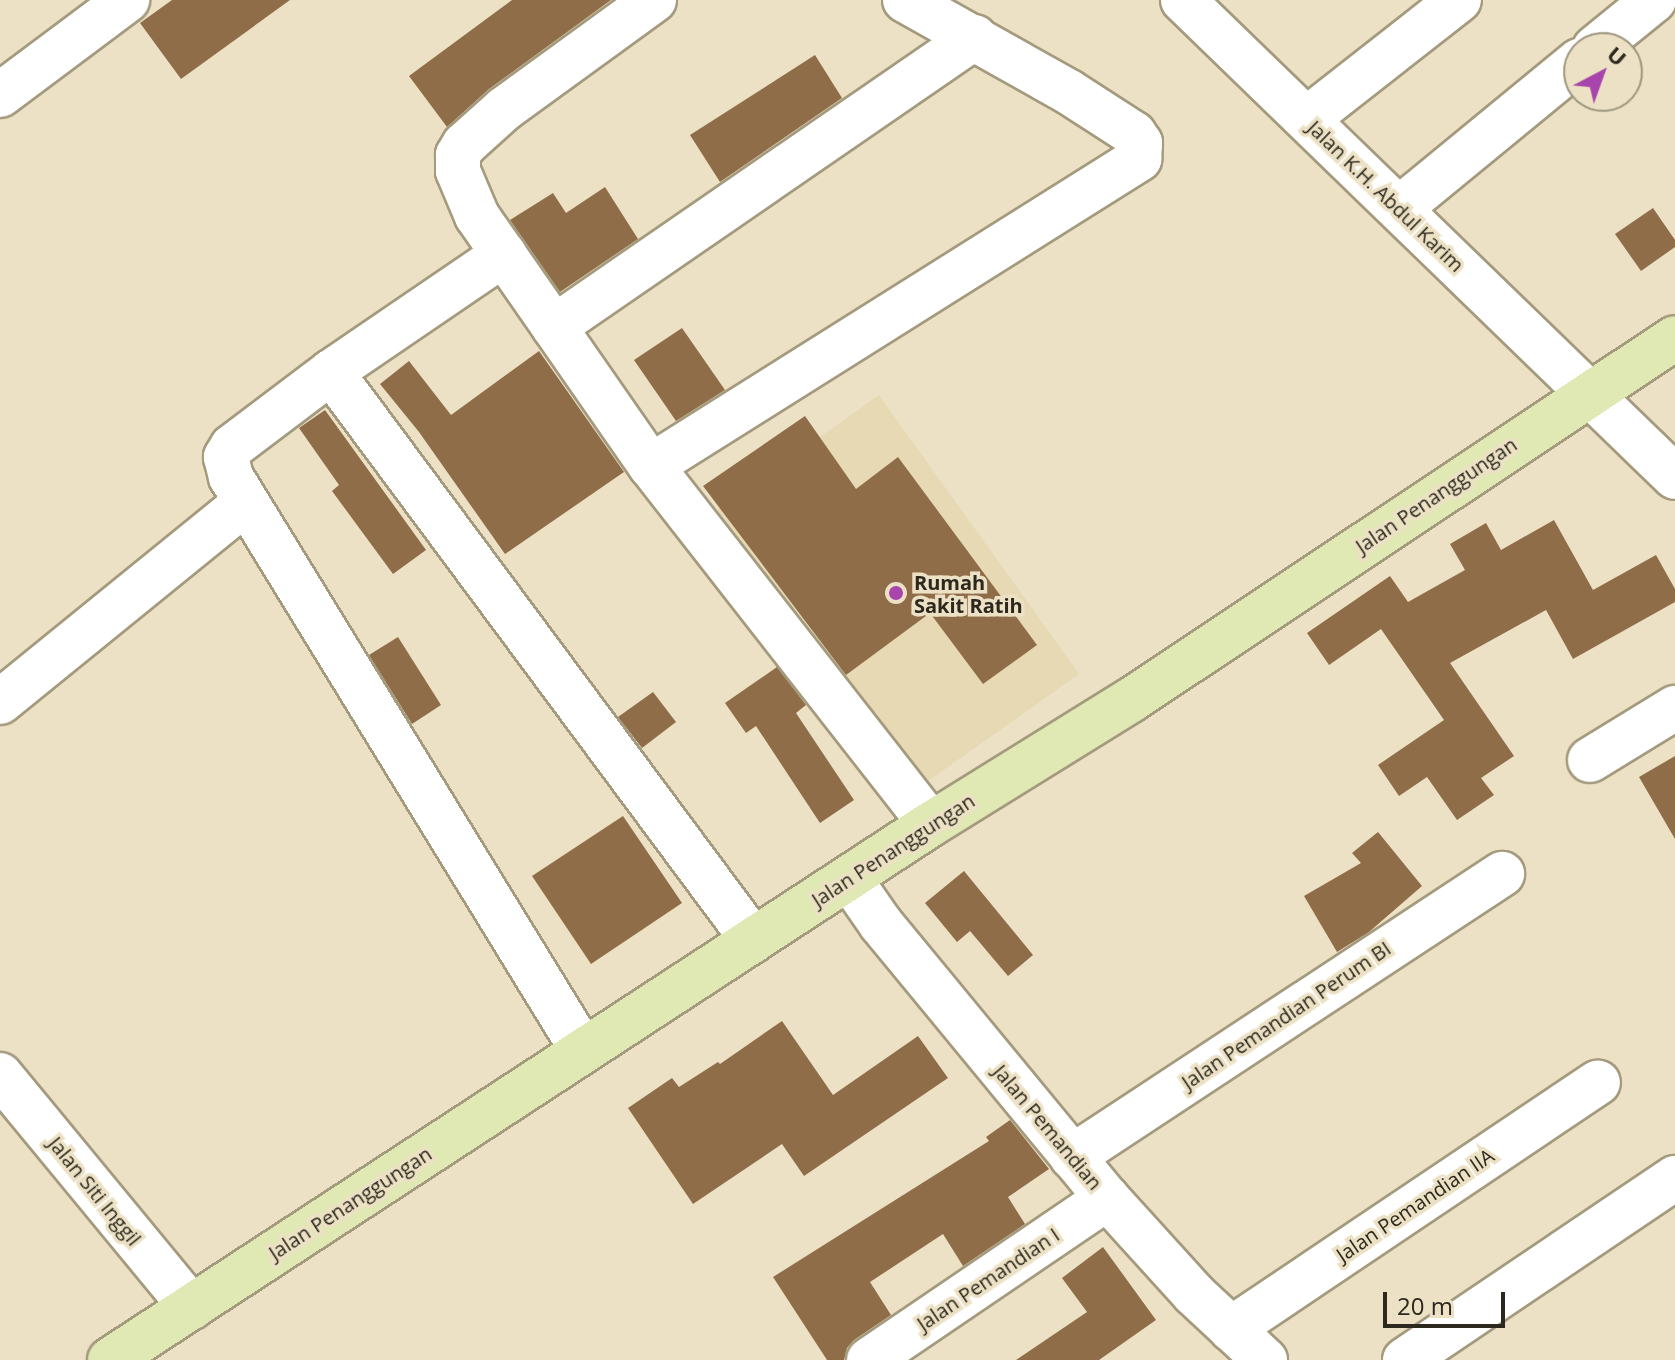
<!DOCTYPE html>
<html>
<head>
<meta charset="utf-8">
<style>
	body { margin:0 }
	#map { position:relative; width:1675px; height:1360px; overflow:hidden; background:#ece1c4; font-family:"Open Sans",sans-serif }
	div>[style] { position:absolute }
	.built>* { inset:0; background:#e6d9b4 }
	.building>* { inset:0; background:#906d49 }
	.roads { filter:drop-shadow(2px 0 #a49a7e) drop-shadow(-2px 0 #a49a7e) drop-shadow(0 2px #a49a7e) drop-shadow(0 -2px #a49a7e) }
	.minor>* { height:44px; margin:-22px; padding:0 22px; transform-origin:22px; border-radius:22px; background:#fff }
	.major>* { height:44px; margin:-22px; padding:0 22px; transform-origin:22px; border-radius:22px; background:#e0e8b3 }
	.dots>* { width:22px; height:22px; translate:-50% -50%; box-sizing:border-box; border:4px solid #ece1c4; border-radius:50% }
	span { translate:-50% -50%; white-space:nowrap; text-align:center; line-height:1.15; -webkit-text-stroke:7px #ece1c4; paint-order:stroke }
	.street-label { font-size:20px; color:#2c281d }
	.poi-label { font-size:20px; color:#2c281d; font-weight:700 }
	.left { translate:0 -50%; text-align:left }
	.north { position:absolute; left:1563px; top:32px; width:80px; height:80px; box-sizing:border-box; background:#ece1c4; border:2px solid #9f9781; border-radius:50%; rotate:41deg; font-size:22px; font-weight:700; line-height:32px; text-align:center; color:#2c281d }
	.north::after { content:''; display:block; margin:auto; width:28px; height:36px; background:#a845ac; clip-path:polygon(50% 0,100% 100%,50% 72%,0 100%) }
	.scale { position:absolute; left:1383px; top:1292px; width:122px; height:36px; box-sizing:border-box; border:4px solid #2c281d; border-top:0; padding-left:10px; font-size:24px; line-height:28px; white-space:nowrap; color:#2c281d; -webkit-text-stroke:6px #ece1c4; paint-order:stroke }
</style>
</head>
<body>
<div id="map">
	<div class="built">
		<i style="clip-path:polygon(879px 395px,1079px 674px,914px 791px,714px 512px)"></i>
	</div>
	<div class="building">
		<i style="clip-path:polygon(172px 0,290px 0,181px 79px,140px 23px)"></i>
		<i style="clip-path:polygon(512px 0,611px 0,489px 89px,447px 127px,409px 76px)"></i>
		<i style="clip-path:polygon(815px 55px,842px 98px,720px 182px,690px 135px)"></i>
		<i style="clip-path:polygon(605px 187px,638px 239px,560px 292px,510px 220px,553px 193px,566px 213px)"></i>
		<i style="clip-path:polygon(1653px 208px,1675px 240px,1675px 247px,1641px 271px,1615px 234px)"></i>
		<i style="clip-path:polygon(682px 328px,725px 390px,676px 421px,634px 360px)"></i>
		<i style="clip-path:polygon(539px 351px,624px 472px,505px 554px,419px 432px,380px 384px,409px 361px,451px 415px)"></i>
		<i style="clip-path:polygon(325px 410px,426px 550px,393px 574px,332px 491px,339px 485px,299px 428px)"></i>
		<i style="clip-path:polygon(805px 416px,856px 489px,898px 457px,1037px 645px,983px 684px,930px 613px,846px 675px,703px 486px)"></i>
		<i style="clip-path:polygon(1554px 520px,1593px 590px,1656px 555px,1675px 589px,1675px 602px,1573px 659px,1546px 610px,1450px 663px,1514px 756px,1481px 778px,1494px 795px,1457px 820px,1427px 777px,1399px 796px,1378px 765px,1444px 720px,1381px 629px,1329px 665px,1307px 633px,1390px 576px,1408px 602px,1465px 570px,1450px 544px,1486px 523px,1501px 550px)"></i>
		<i style="clip-path:polygon(398px 637px,441px 705px,412px 724px,369px 655px)"></i>
		<i style="clip-path:polygon(777px 667px,806px 705px,796px 713px,854px 800px,820px 823px,756px 726px,746px 733px,725px 703px)"></i>
		<i style="clip-path:polygon(653px 692px,676px 722px,642px 748px,618px 717px)"></i>
		<i style="clip-path:polygon(1675px 756px,1675px 839px,1639px 777px)"></i>
		<i style="clip-path:polygon(623px 816px,682px 903px,591px 964px,532px 876px)"></i>
		<i style="clip-path:polygon(1378px 832px,1422px 886px,1369px 932px,1337px 952px,1304px 896px,1361px 863px,1352px 853px)"></i>
		<i style="clip-path:polygon(964px 871px,1033px 955px,1008px 976px,970px 931px,957px 942px,925px 903px)"></i>
		<i style="clip-path:polygon(782px 1021px,833px 1095px,918px 1036px,948px 1078px,804px 1176px,782px 1144px,693px 1204px,628px 1108px,672px 1078px,679px 1087px,718px 1062px,720px 1064px)"></i>
		<i style="clip-path:polygon(1010px 1120px,1049px 1169px,1008px 1197px,1025px 1224px,963px 1266px,943px 1234px,870px 1282px,891px 1315px,854px 1340px,847px 1348px,844px 1360px,827px 1360px,773px 1277px,989px 1141px,986px 1137px)"></i>
		<i style="clip-path:polygon(1103px 1247px,1156px 1320px,1099px 1360px,1016px 1360px,1087px 1312px,1062px 1278px)"></i>
	</div>
	<div class="roads">
		<div class="minor">
			<i style="left:654px;top:0;width:185px;rotate:144deg"></i>
			<i style="left:504px;top:109px;width:54px;rotate:138deg"></i>
			<i style="left:464px;top:145px;width:12px;rotate:121deg"></i>
			<i style="left:458px;top:155px;width:16px;rotate:90deg"></i>
			<i style="left:458px;top:171px;width:49px;rotate:67.1deg"></i>
			<i style="left:477px;top:216px;width:305px;rotate:55.2deg"></i>
			<i style="left:651px;top:466px;width:454px;rotate:52deg"></i>
			<i style="left:1183px;top:0;width:685px;rotate:44.11deg"></i>
			<i style="left:1595px;top:48px;width:76px;rotate:-39.1deg"></i>
			<i style="left:0;top:95px;width:159px;rotate:-36.8deg"></i>
			<i style="left:1307px;top:119px;width:193px;rotate:-38.1deg"></i>
			<i style="left:1400px;top:208px;width:232px;rotate:-39.4deg"></i>
			<i style="left:504px;top:254px;width:209px;rotate:145.7deg"></i>
			<i style="left:331px;top:372px;width:708px;rotate:53.39deg"></i>
			<i style="left:554px;top:327px;width:511px;rotate:-34.56deg"></i>
			<i style="left:331px;top:372px;width:124px;rotate:142.9deg"></i>
			<i style="left:232px;top:447px;width:12px;rotate:121deg"></i>
			<i style="left:226px;top:457px;width:21px;rotate:76deg"></i>
			<i style="left:231px;top:477px;width:673px;rotate:58.48deg"></i>
			<i style="left:651px;top:466px;width:577px;rotate:-32.17deg"></i>
			<i style="left:1139px;top:159px;width:16px;rotate:-86deg"></i>
			<i style="left:1140px;top:143px;width:11px;rotate:-124deg"></i>
			<i style="left:1134px;top:134px;width:77px;rotate:-147.1deg"></i>
			<i style="left:1069px;top:92px;width:188px;rotate:-150.7deg"></i>
			<i style="left:0;top:702px;width:316px;rotate:-39.1deg"></i>
			<i style="left:1590px;top:760px;width:100px;rotate:-31.5deg"></i>
			<i style="left:849px;top:878px;width:56px;rotate:55.2deg"></i>
			<i style="left:881px;top:924px;width:355px;rotate:50.5deg"></i>
			<i style="left:1107px;top:1198px;width:130px;rotate:47.8deg"></i>
			<i style="left:1194px;top:1294px;width:97px;rotate:42.9deg"></i>
			<i style="left:0;top:1075px;width:301px;rotate:50.5deg"></i>
			<i style="left:1072px;top:1157px;width:515px;rotate:-33.35deg"></i>
			<i style="left:1231px;top:1329px;width:442px;rotate:-33.9deg"></i>
			<i style="left:869px;top:1360px;width:288px;rotate:-34.2deg"></i>
			<i style="left:1405px;top:1360px;width:326px;rotate:-34deg"></i>
		</div>
		<div class="major">
			<i style="left:110px;top:1360px;width:980px;rotate:-33.14deg"></i>
			<i style="left:931px;top:824px;width:235px;rotate:-31.8deg"></i>
			<i style="left:1131px;top:700px;width:653px;rotate:-33.64deg"></i>
		</div>
	</div>
	<div class="dots">
		<i style="left:896px;top:593px;background:#a845ac"></i>
	</div>
	<div class="street-label">
		<span style="left:1386px;top:196px;rotate:44deg">Jalan K.H. Abdul Karim</span>
		<span style="left:1436px;top:495px;rotate:-34deg">Jalan Penanggungan</span>
		<span style="left:893px;top:850px;rotate:-33deg">Jalan Penanggungan</span>
		<span style="left:1286px;top:1015px;rotate:-34deg">Jalan Pemandian Perum BI</span>
		<span style="left:1048px;top:1127px;rotate:50deg">Jalan Pemandian</span>
		<span style="left:95px;top:1191px;rotate:51deg">Jalan Siti Inggil</span>
		<span style="left:350px;top:1203px;rotate:-33deg">Jalan Penanggungan</span>
		<span style="left:1415px;top:1205px;rotate:-34deg">Jalan Pemandian IIA</span>
		<span style="left:988px;top:1279px;rotate:-34deg">Jalan Pemandian I</span>
	</div>
	<div class="poi-label">
		<span class="left" style="left:914px;top:594px">Rumah<br>Sakit Ratih</span>
	</div>
	<div class="north">U</div>
	<div class="scale">20 m</div>
</div>
</body>
</html>
